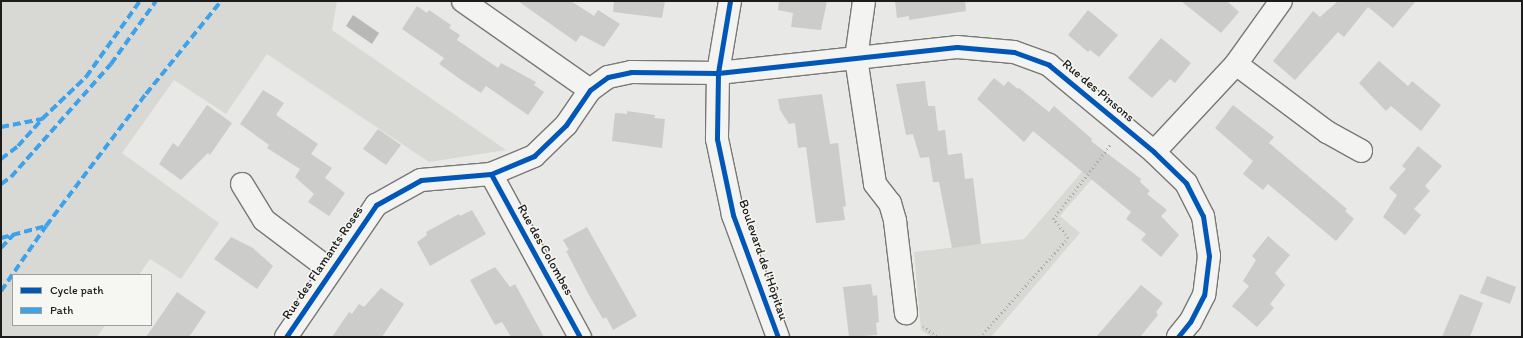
<!DOCTYPE html>
<html>
<head>
<meta charset="utf-8">
<style>
	body { margin:0 }
	#map { position:relative; width:1523px; height:338px; overflow:hidden; background:#e8e8e6; font-family:Itim,sans-serif }
	div>[style] { position:absolute }
	.built>* { inset:0; background:#d8d8d5 }
	.water>* { inset:0; background:#b8b8b6 }
	.building>* { inset:0; background:#ccccca }
	.path>* { height:2.5px; margin-top:-1.25px; transform-origin:0; background:repeating-linear-gradient(90deg,#a9a9a8 0 1px,transparent 0 4px) }
	.roads { filter:drop-shadow(1px 0 #787877) drop-shadow(-1px 0 #787877) drop-shadow(0 1px #787877) drop-shadow(0 -1px #787877) }
	.minor>* { height:22px; margin:-11px; padding:0 11px; transform-origin:11px; border-radius:11px; background:#f3f3f1 }
	.quiet>* { height:4px; margin-top:-2px; transform-origin:0; background:repeating-linear-gradient(90deg,#3da2ea 0 8px,transparent 0 12px) }
	.cycleway>* { height:5px; margin:-2.5px; padding:0 2.5px; transform-origin:2.5px; border-radius:2.5px; background:#0057b8 }
	span { translate:-50% -50%; white-space:nowrap; text-align:center; line-height:1.15; -webkit-text-stroke:3px #f6f6f2; paint-order:stroke }
	.street-label { font-size:13px; color:#1c1c1c }
	.frame { position:absolute; inset:0; border:2px solid #1c1c1c; pointer-events:none }
	.legend { position:absolute; left:12px; top:274px; width:140px; height:52px; box-sizing:border-box; background:#f6f6f2; border:1px solid #9f9f9c; margin:0; padding:5px 7px; list-style:none; font-size:12px; color:#1c1c1c }
	.legend li { display:flex; align-items:center; gap:8px; height:20px }
	.legend b { width:20px; border:1px solid #9f9f9c }
</style>
</head>
<body>
<div id="map">
	<div class="built">
		<i style="clip-path:polygon(1px 1px,337px 1px,332px 30px,506px 150px,429px 162px,267px 54px,226px 114px,174px 80px,122px 153px,219px 223px,181px 279px,150px 259px,139px 275px,13px 275px,13px 325px,105px 325px,97px 337px,1px 337px)"></i>
		<i style="clip-path:polygon(1101px 150px,1092px 179px,1060px 216px,1080px 233px,991px 337px,931px 337px,921px 330px,914px 252px,1024px 239px)"></i>
	</div>
	<div class="water">
		<i style="clip-path:polygon(353px 15px,379px 33px,372px 44px,346px 26px)"></i>
	</div>
	<div class="building">
		<i style="clip-path:polygon(518px 1px,571px 1px,594px 16px,598px 10px,620px 24px,604px 47px,581px 35px,576px 42px)"></i>
		<i style="clip-path:polygon(614px 1px,665px 1px,662px 18px,613px 12px)"></i>
		<i style="clip-path:polygon(779px 1px,827px 1px,821px 30px,791px 27px,793px 13px,778px 10px)"></i>
		<i style="clip-path:polygon(895px 1px,965px 1px,966px 11px,909px 20px,909px 16px,897px 18px)"></i>
		<i style="clip-path:polygon(1181px 1px,1227px 1px,1239px 12px,1221px 33px)"></i>
		<i style="clip-path:polygon(1338px 1px,1416px 1px,1393px 28px,1368px 7px,1344px 37px,1338px 32px,1295px 80px,1273px 61px,1313px 11px,1320px 17px)"></i>
		<i style="clip-path:polygon(417px 6px,427px 13px,429px 10px,451px 25px,449px 28px,460px 35px,457px 40px,498px 68px,501px 63px,536px 82px,534px 85px,544px 92px,528px 115px,486px 86px,481px 93px,460px 79px,439px 64px,444px 58px,402px 29px)"></i>
		<i style="clip-path:polygon(1088px 10px,1118px 35px,1099px 57px,1090px 50px,1088px 52px,1068px 35px)"></i>
		<i style="clip-path:polygon(1161px 38px,1191px 63px,1175px 83px,1170px 79px,1152px 98px,1128px 78px)"></i>
		<i style="clip-path:polygon(1379px 61px,1408px 86px,1412px 81px,1441px 105px,1421px 131px,1391px 106px,1386px 111px,1359px 83px)"></i>
		<i style="clip-path:polygon(994px 78px,1004px 86px,1008px 81px,1018px 89px,1019px 88px,1049px 112px,1054px 106px,1092px 139px,1091px 141px,1141px 179px,1140px 182px,1150px 191px,1147px 194px,1167px 210px,1161px 216px,1179px 235px,1161px 257px,1141px 240px,1146px 234px,1126px 219px,1131px 212px,1033px 131px,1024px 142px,977px 99px)"></i>
		<i style="clip-path:polygon(925px 81px,928px 106px,935px 106px,938px 131px,945px 130px,948px 155px,962px 153px,965px 179px,973px 178px,981px 244px,952px 248px,939px 182px,933px 182px,929px 157px,920px 158px,913px 134px,906px 135px,896px 84px)"></i>
		<i style="clip-path:polygon(263px 90px,284px 103px,276px 115px,318px 144px,311px 154px,332px 168px,325px 178px,345px 193px,329px 216px,308px 202px,314px 194px,295px 177px,300px 169px,267px 148px,269px 145px,240px 124px)"></i>
		<i style="clip-path:polygon(822px 94px,830px 144px,838px 143px,846px 206px,843px 207px,845px 220px,816px 223px,806px 147px,798px 148px,795px 123px,789px 124px,780px 110px,778px 99px)"></i>
		<i style="clip-path:polygon(207px 105px,232px 123px,210px 155px,208px 153px,181px 180px,159px 164px,173px 143px,178px 147px)"></i>
		<i style="clip-path:polygon(1233px 105px,1274px 137px,1269px 143px,1347px 209px,1345px 211px,1354px 219px,1336px 241px,1268px 184px,1263px 190px,1243px 174px,1253px 161px,1215px 128px)"></i>
		<i style="clip-path:polygon(627px 111px,655px 115px,654px 118px,665px 119px,662px 148px,612px 141px,615px 113px,627px 114px)"></i>
		<i style="clip-path:polygon(378px 129px,401px 145px,386px 165px,363px 149px)"></i>
		<i style="clip-path:polygon(1418px 146px,1442px 166px,1425px 186px,1430px 191px,1414px 209px,1421px 215px,1405px 235px,1383px 217px,1397px 195px,1389px 188px,1406px 169px,1402px 166px)"></i>
		<i style="clip-path:polygon(472px 210px,486px 234px,430px 266px,417px 242px,427px 235px,426px 232px,459px 214px,460px 216px)"></i>
		<i style="clip-path:polygon(587px 227px,637px 316px,613px 330px,606px 317px,603px 319px,590px 297px,566px 251px,569px 250px,563px 240px)"></i>
		<i style="clip-path:polygon(1268px 236px,1290px 255px,1275px 273px,1285px 285px,1270px 304px,1274px 308px,1257px 327px,1232px 306px,1249px 286px,1243px 281px,1256px 260px,1252px 256px)"></i>
		<i style="clip-path:polygon(231px 237px,253px 248px,273px 266px,257px 289px,214px 259px)"></i>
		<i style="clip-path:polygon(495px 267px,510px 287px,515px 284px,544px 337px,511px 337px,502px 322px,495px 325px,470px 280px)"></i>
		<i style="clip-path:polygon(1487px 276px,1516px 287px,1510px 304px,1480px 293px)"></i>
		<i style="clip-path:polygon(871px 284px,873px 296px,877px 295px,879px 322px,876px 323px,877px 335px,849px 337px,843px 287px)"></i>
		<i style="clip-path:polygon(1141px 285px,1163px 303px,1156px 312px,1158px 315px,1140px 337px,1096px 337px)"></i>
		<i style="clip-path:polygon(381px 288px,404px 304px,382px 337px,332px 337px,349px 312px,352px 314px,359px 304px,364px 307px)"></i>
		<i style="clip-path:polygon(177px 292px,206px 312px,189px 337px,146px 337px)"></i>
		<i style="clip-path:polygon(1460px 294px,1483px 303px,1470px 337px,1442px 337px)"></i>
	</div>
	<div class="path">
		<i style="left:923px;top:326px;width:19px;rotate:36deg"></i>
		<i style="left:980px;top:337px;width:132px;rotate:-48.4deg"></i>
		<i style="left:1068px;top:238px;width:24px;rotate:-128deg"></i>
		<i style="left:1053px;top:219px;width:95px;rotate:-52.3deg"></i>
	</div>
	<div class="roads">
		<div class="minor">
			<i style="left:463px;top:1px;width:155px;rotate:35deg"></i>
			<i style="left:730px;top:1px;width:73px;rotate:99.5deg"></i>
			<i style="left:718px;top:73px;width:66px;rotate:90.9deg"></i>
			<i style="left:717px;top:139px;width:78px;rotate:78.1deg"></i>
			<i style="left:733px;top:215px;width:130px;rotate:69.8deg"></i>
			<i style="left:864px;top:1px;width:58px;rotate:98deg"></i>
			<i style="left:856px;top:58px;width:127px;rotate:81.4deg"></i>
			<i style="left:875px;top:184px;width:24px;rotate:52deg"></i>
			<i style="left:890px;top:203px;width:19px;rotate:74deg"></i>
			<i style="left:895px;top:221px;width:93px;rotate:83.2deg"></i>
			<i style="left:1236px;top:64px;width:114px;rotate:36.8deg"></i>
			<i style="left:1327px;top:132px;width:39px;rotate:29deg"></i>
			<i style="left:1154px;top:152px;width:120px;rotate:-47deg"></i>
			<i style="left:1236px;top:64px;width:77px;rotate:-54.5deg"></i>
			<i style="left:491px;top:174px;width:186px;rotate:61.4deg"></i>
			<i style="left:242px;top:184px;width:42px;rotate:58.6deg"></i>
			<i style="left:264px;top:220px;width:83px;rotate:37.1deg"></i>
			<i style="left:286px;top:337px;width:160px;rotate:-55.7deg"></i>
			<i style="left:376px;top:205px;width:51px;rotate:-29.1deg"></i>
			<i style="left:421px;top:180px;width:70px;rotate:-4.9deg"></i>
			<i style="left:491px;top:174px;width:47px;rotate:-22.7deg"></i>
			<i style="left:534px;top:156px;width:45px;rotate:-44.1deg"></i>
			<i style="left:566px;top:125px;width:42px;rotate:-55.6deg"></i>
			<i style="left:590px;top:90px;width:22px;rotate:-36deg"></i>
			<i style="left:608px;top:77px;width:24px;rotate:-12deg"></i>
			<i style="left:631px;top:72px;width:87px;rotate:0.7deg"></i>
			<i style="left:718px;top:73px;width:240px;rotate:-6.2deg"></i>
			<i style="left:957px;top:47px;width:57px;rotate:5deg"></i>
			<i style="left:1014px;top:52px;width:37px;rotate:20deg"></i>
			<i style="left:1049px;top:65px;width:136px;rotate:39.6deg"></i>
			<i style="left:1154px;top:152px;width:45px;rotate:44.1deg"></i>
			<i style="left:1186px;top:183px;width:37px;rotate:63deg"></i>
			<i style="left:1203px;top:216px;width:40px;rotate:81.5deg"></i>
			<i style="left:1209px;top:256px;width:39px;rotate:97deg"></i>
			<i style="left:1204px;top:295px;width:30px;rotate:117deg"></i>
			<i style="left:1190px;top:322px;width:19px;rotate:129deg"></i>
		</div>
	</div>
	<div class="quiet">
		<i style="left:1px;top:127px;width:42px;rotate:-11deg"></i>
		<i style="left:42px;top:119px;width:61px;rotate:-43.7deg"></i>
		<i style="left:86px;top:77px;width:93px;rotate:-54.6deg"></i>
		<i style="left:1px;top:159px;width:21px;rotate:-37deg"></i>
		<i style="left:18px;top:146px;width:36px;rotate:-48deg"></i>
		<i style="left:1px;top:184px;width:12px;rotate:-35deg"></i>
		<i style="left:11px;top:177px;width:151px;rotate:-48.5deg"></i>
		<i style="left:111px;top:64px;width:77px;rotate:-54.5deg"></i>
		<i style="left:1px;top:238px;width:47px;rotate:-14.9deg"></i>
		<i style="left:1px;top:248px;width:18px;rotate:-47deg"></i>
		<i style="left:1px;top:291px;width:79px;rotate:-55.3deg"></i>
		<i style="left:46px;top:226px;width:166px;rotate:-52.9deg"></i>
		<i style="left:146px;top:94px;width:119px;rotate:-51.1deg"></i>
	</div>
	<div class="cycleway">
		<i style="left:730px;top:1px;width:73px;rotate:99.5deg"></i>
		<i style="left:718px;top:73px;width:66px;rotate:90.9deg"></i>
		<i style="left:717px;top:139px;width:78px;rotate:78.1deg"></i>
		<i style="left:733px;top:215px;width:130px;rotate:69.8deg"></i>
		<i style="left:491px;top:174px;width:186px;rotate:61.4deg"></i>
		<i style="left:286px;top:337px;width:160px;rotate:-55.7deg"></i>
		<i style="left:376px;top:205px;width:51px;rotate:-29.1deg"></i>
		<i style="left:421px;top:180px;width:70px;rotate:-4.9deg"></i>
		<i style="left:491px;top:174px;width:47px;rotate:-22.7deg"></i>
		<i style="left:534px;top:156px;width:45px;rotate:-44.1deg"></i>
		<i style="left:566px;top:125px;width:42px;rotate:-55.6deg"></i>
		<i style="left:590px;top:90px;width:22px;rotate:-36deg"></i>
		<i style="left:608px;top:77px;width:24px;rotate:-12deg"></i>
		<i style="left:631px;top:72px;width:87px;rotate:0.7deg"></i>
		<i style="left:718px;top:73px;width:240px;rotate:-6.2deg"></i>
		<i style="left:957px;top:47px;width:57px;rotate:5deg"></i>
		<i style="left:1014px;top:52px;width:37px;rotate:20deg"></i>
		<i style="left:1049px;top:65px;width:136px;rotate:39.6deg"></i>
		<i style="left:1154px;top:152px;width:45px;rotate:44.1deg"></i>
		<i style="left:1186px;top:183px;width:37px;rotate:63deg"></i>
		<i style="left:1203px;top:216px;width:40px;rotate:81.5deg"></i>
		<i style="left:1209px;top:256px;width:39px;rotate:97deg"></i>
		<i style="left:1204px;top:295px;width:30px;rotate:117deg"></i>
		<i style="left:1190px;top:322px;width:19px;rotate:129deg"></i>
	</div>
	<div class="street-label">
		<span style="left:1098px;top:91px;rotate:40deg">Rue des Pinsons</span>
		<span style="left:545px;top:250px;rotate:61deg">Rue des Colombes</span>
		<span style="left:763px;top:260px;rotate:71deg">Boulevard de l'Hôpitau</span>
		<span style="left:323px;top:263px;rotate:-56deg">Rue des Flamants Roses</span>
	</div>
	<div class="frame"></div>
	<ul class="legend">
	<li><b style="height:5px;background:#0057b8"></b>Cycle path</li>
	<li><b style="height:5px;background:#3da2ea"></b>Path</li>
	</ul>
</div>
</body>
</html>
